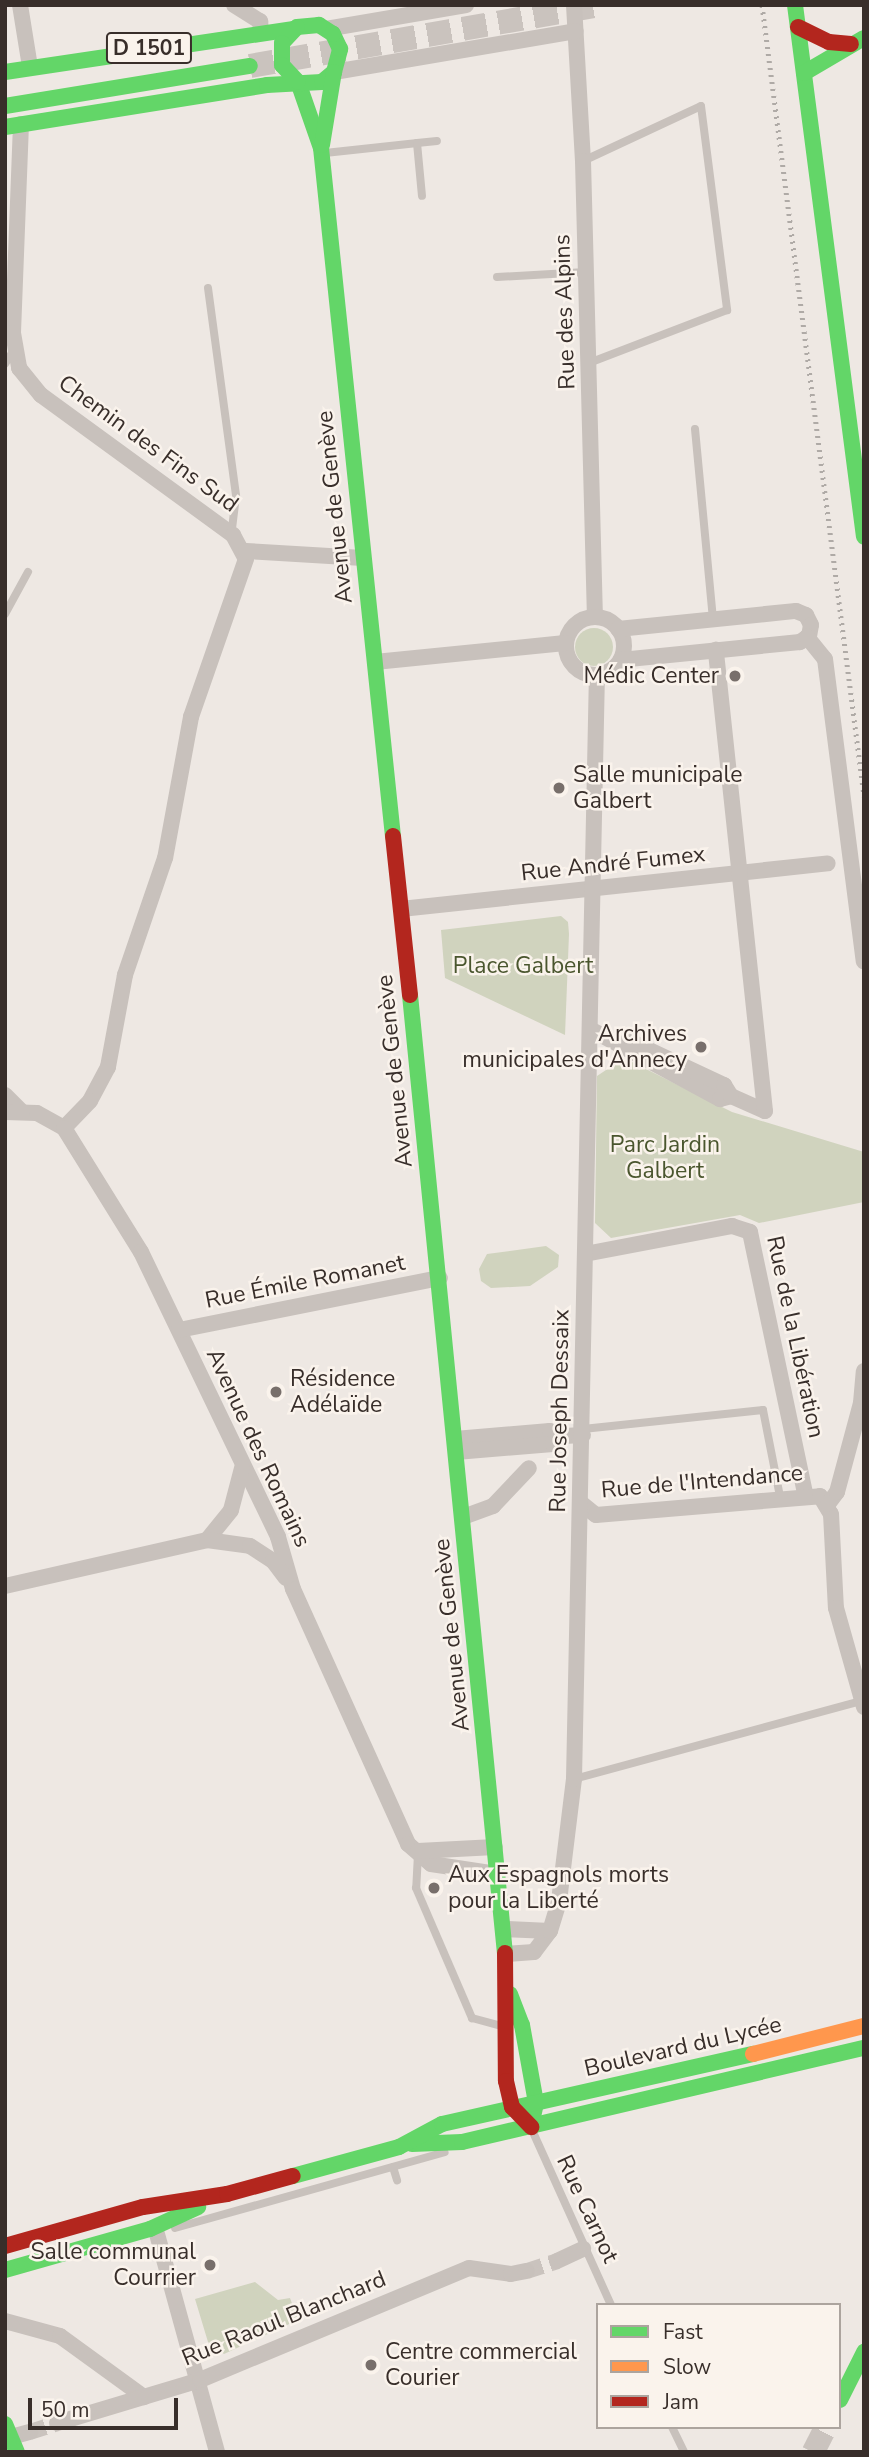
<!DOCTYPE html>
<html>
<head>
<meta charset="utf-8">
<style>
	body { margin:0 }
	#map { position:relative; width:869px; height:2457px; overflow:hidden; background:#eee8e3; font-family:"Nunito Sans",sans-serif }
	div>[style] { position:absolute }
	.green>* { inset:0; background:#d0d3be }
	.round { border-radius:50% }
	.street-tunnel>* { height:16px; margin-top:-8px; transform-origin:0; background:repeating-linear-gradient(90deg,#cac3be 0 16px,transparent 0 24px) }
	.secondary-tunnel>* { height:23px; margin-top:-11.5px; transform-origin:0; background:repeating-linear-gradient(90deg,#cac3be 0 23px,transparent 0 34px) }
	.primary-tunnel>* { height:24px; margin-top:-12px; transform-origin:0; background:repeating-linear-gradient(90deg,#cac3be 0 24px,transparent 0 36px) }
	.lane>* { height:8px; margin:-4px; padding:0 4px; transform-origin:4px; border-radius:4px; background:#c8c1bc }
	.street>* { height:16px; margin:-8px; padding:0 8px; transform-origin:8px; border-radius:8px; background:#c8c1bc }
	.street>.ring { margin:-8px; padding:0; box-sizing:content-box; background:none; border:16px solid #c8c1bc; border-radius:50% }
	.fast>* { height:16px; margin:-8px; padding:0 8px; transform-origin:8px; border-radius:8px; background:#63d668 }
	.slow>* { height:16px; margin:-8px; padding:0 8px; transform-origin:8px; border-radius:8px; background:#ff974d }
	.jam>* { height:16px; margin:-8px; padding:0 8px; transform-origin:8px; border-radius:8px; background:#b3261e }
	.rail>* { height:5px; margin-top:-2.5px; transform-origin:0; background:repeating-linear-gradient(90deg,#afaaa6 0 2px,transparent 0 7px) }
	.dots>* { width:19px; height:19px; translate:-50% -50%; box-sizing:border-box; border:4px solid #faf3ec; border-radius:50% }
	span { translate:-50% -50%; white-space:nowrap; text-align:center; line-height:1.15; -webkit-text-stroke:5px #faf3ec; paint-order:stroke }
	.shield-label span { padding:2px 5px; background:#faf3ec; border:2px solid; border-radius:5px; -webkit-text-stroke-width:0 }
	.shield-label { font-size:21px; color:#382e2a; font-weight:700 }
	.street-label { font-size:23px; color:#382e2a }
	.poi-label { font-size:23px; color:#382e2a }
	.right { translate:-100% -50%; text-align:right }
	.left { translate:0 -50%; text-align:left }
	.park-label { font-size:23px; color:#4a562e }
	.frame { position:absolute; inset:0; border:7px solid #382e2a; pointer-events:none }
	.legend { position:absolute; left:596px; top:2303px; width:245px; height:126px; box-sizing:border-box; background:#faf3ec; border:2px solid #aca49e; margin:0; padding:9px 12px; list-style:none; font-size:21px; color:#382e2a }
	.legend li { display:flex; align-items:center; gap:14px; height:35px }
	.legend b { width:35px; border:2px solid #aca49e }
	.scale { position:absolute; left:28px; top:2398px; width:150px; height:32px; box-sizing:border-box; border:4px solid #382e2a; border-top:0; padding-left:9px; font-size:21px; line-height:24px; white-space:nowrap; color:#382e2a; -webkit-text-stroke:5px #faf3ec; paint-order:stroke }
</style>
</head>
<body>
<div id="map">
	<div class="green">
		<i class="round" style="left:575px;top:628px;width:38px;height:38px"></i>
		<i style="clip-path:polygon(561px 916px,568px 922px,569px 934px,565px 1035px,445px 978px,441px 930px)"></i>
		<i style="clip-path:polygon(624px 1058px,732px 1112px,864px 1152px,864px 1202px,759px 1223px,740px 1215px,611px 1238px,595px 1223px,597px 1076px)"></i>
		<i style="clip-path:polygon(546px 1246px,559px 1255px,558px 1267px,530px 1286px,491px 1288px,481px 1281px,479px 1269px,487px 1254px)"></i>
		<i style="clip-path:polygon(255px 2282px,278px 2300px,290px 2298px,298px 2320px,224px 2354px,208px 2342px,195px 2299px)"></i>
	</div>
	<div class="street-tunnel">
		<i style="left:527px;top:2271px;width:32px;rotate:-18deg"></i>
		<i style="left:30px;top:2432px;width:28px;rotate:-18deg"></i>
	</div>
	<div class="secondary-tunnel">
		<i style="left:813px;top:2452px;width:28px;rotate:-63deg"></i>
	</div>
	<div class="primary-tunnel">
		<i style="left:250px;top:66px;width:354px;rotate:-9.9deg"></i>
	</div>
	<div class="lane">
		<i style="left:417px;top:143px;width:20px;rotate:-6deg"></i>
		<i style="left:325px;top:153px;width:93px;rotate:-6.2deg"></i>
		<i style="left:417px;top:143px;width:53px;rotate:84.6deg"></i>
		<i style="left:583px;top:161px;width:130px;rotate:-25deg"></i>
		<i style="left:701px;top:106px;width:206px;rotate:82.7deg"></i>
		<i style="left:727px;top:310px;width:148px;rotate:159deg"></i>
		<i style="left:497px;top:277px;width:89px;rotate:-3.2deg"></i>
		<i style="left:208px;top:288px;width:210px;rotate:82.3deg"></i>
		<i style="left:236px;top:496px;width:38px;rotate:97deg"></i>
		<i style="left:5px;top:364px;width:15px;rotate:-58deg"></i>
		<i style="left:695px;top:429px;width:191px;rotate:84.6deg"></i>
		<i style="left:5px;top:614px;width:48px;rotate:-61.3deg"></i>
		<i style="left:583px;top:1429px;width:181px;rotate:-6deg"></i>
		<i style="left:763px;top:1410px;width:89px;rotate:78.9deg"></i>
		<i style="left:574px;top:1779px;width:298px;rotate:-15.2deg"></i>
		<i style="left:418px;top:1854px;width:34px;rotate:93deg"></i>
		<i style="left:416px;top:1888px;width:142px;rotate:66.7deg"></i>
		<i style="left:472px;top:2018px;width:31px;rotate:15deg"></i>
		<i style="left:532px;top:2130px;width:192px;rotate:65.7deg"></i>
		<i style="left:393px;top:2167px;width:14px;rotate:73deg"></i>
		<i style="left:175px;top:2228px;width:280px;rotate:-15.7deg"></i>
		<i style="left:672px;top:2427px;width:28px;rotate:64deg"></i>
	</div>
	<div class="street">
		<i style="left:20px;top:5px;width:63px;rotate:80.8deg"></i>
		<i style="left:234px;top:5px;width:31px;rotate:32deg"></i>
		<i style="left:260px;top:21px;width:10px;rotate:84deg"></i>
		<i style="left:574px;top:5px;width:156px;rotate:86.7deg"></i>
		<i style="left:583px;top:161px;width:456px;rotate:88.5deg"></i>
		<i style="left:326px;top:29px;width:142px;rotate:-9.7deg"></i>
		<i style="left:334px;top:72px;width:245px;rotate:-9.6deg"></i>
		<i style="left:21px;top:124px;width:209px;rotate:92.2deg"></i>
		<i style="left:13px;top:333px;width:36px;rotate:80deg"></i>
		<i style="left:19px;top:368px;width:35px;rotate:51deg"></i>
		<i style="left:41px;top:395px;width:238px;rotate:36.1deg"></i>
		<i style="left:233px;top:535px;width:27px;rotate:62deg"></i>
		<i style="left:246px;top:559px;width:167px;rotate:109.2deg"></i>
		<i style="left:191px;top:717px;width:143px;rotate:100.4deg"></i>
		<i style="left:165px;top:858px;width:124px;rotate:108.9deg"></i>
		<i style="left:125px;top:975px;width:94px;rotate:100.5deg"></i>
		<i style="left:108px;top:1067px;width:38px;rotate:118deg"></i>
		<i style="left:90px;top:1101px;width:37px;rotate:134deg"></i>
		<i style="left:246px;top:551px;width:117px;rotate:3.4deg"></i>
		<i class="ring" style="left:566px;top:617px;width:42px;height:42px"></i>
		<i style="left:618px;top:629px;width:179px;rotate:-5.8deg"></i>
		<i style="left:796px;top:611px;width:11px;rotate:22deg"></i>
		<i style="left:806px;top:615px;width:11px;rotate:63deg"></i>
		<i style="left:811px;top:625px;width:11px;rotate:100deg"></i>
		<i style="left:809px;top:636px;width:11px;rotate:146deg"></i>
		<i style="left:800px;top:642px;width:180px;rotate:174.3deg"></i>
		<i style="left:807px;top:637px;width:28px;rotate:51deg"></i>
		<i style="left:825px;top:659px;width:305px;rotate:82.7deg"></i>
		<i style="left:375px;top:662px;width:191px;rotate:-5.7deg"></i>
		<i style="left:401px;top:909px;width:429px;rotate:-6.1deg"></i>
		<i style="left:590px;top:1029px;width:148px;rotate:28.3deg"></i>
		<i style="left:720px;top:1099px;width:11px;rotate:-15deg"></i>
		<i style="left:731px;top:1096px;width:37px;rotate:24deg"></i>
		<i style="left:765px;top:1111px;width:464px;rotate:-96.1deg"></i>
		<i style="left:620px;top:1044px;width:12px;rotate:-9deg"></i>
		<i style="left:632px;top:1042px;width:102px;rotate:25.1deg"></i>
		<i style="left:724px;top:1085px;width:13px;rotate:58deg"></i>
		<i style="left:5px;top:1095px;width:23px;rotate:45deg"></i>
		<i style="left:5px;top:1112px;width:32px;rotate:2deg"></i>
		<i style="left:37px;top:1113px;width:31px;rotate:29deg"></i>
		<i style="left:64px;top:1128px;width:146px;rotate:58.2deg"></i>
		<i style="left:141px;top:1252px;width:316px;rotate:64.3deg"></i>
		<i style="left:278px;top:1537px;width:54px;rotate:73.9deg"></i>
		<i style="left:293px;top:1589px;width:280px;rotate:65.7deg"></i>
		<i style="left:408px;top:1844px;width:30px;rotate:41deg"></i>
		<i style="left:431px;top:1864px;width:68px;rotate:8.5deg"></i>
		<i style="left:585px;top:1254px;width:150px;rotate:-10.8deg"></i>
		<i style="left:732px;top:1226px;width:19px;rotate:18deg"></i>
		<i style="left:750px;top:1232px;width:268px;rotate:78.1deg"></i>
		<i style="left:179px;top:1330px;width:266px;rotate:-11.3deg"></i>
		<i style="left:455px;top:1439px;width:95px;rotate:-4.8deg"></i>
		<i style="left:550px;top:1431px;width:15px;rotate:20deg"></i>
		<i style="left:564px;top:1436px;width:19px;rotate:-3deg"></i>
		<i style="left:456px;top:1452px;width:97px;rotate:-4.7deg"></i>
		<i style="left:553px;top:1444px;width:14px;rotate:-36deg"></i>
		<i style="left:581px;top:1503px;width:19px;rotate:39deg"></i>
		<i style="left:596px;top:1515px;width:225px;rotate:-4.8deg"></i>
		<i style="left:820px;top:1496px;width:21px;rotate:59deg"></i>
		<i style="left:831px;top:1514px;width:94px;rotate:87deg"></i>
		<i style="left:836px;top:1608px;width:103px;rotate:74.2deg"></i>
		<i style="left:828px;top:1504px;width:15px;rotate:-53deg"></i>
		<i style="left:837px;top:1492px;width:92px;rotate:-74.9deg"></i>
		<i style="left:861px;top:1403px;width:32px;rotate:-85deg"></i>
		<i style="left:463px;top:1517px;width:32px;rotate:-20deg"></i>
		<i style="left:493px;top:1506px;width:52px;rotate:-46.5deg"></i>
		<i style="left:207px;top:1540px;width:38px;rotate:-51deg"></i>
		<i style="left:231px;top:1510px;width:43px;rotate:-75.3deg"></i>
		<i style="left:5px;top:1586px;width:207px;rotate:-12.8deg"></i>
		<i style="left:207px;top:1540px;width:43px;rotate:7.9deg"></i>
		<i style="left:250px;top:1546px;width:27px;rotate:33deg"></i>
		<i style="left:273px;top:1561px;width:21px;rotate:53deg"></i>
		<i style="left:418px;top:1851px;width:77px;rotate:-3deg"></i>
		<i style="left:505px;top:1929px;width:45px;rotate:2.5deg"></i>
		<i style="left:506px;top:1954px;width:28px;rotate:-4deg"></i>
		<i style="left:534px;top:1952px;width:26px;rotate:-53deg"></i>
		<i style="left:550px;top:1931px;width:31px;rotate:-73deg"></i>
		<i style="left:559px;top:1901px;width:123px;rotate:-83deg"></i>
		<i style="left:574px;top:1779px;width:1104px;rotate:-88.81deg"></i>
		<i style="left:157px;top:2234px;width:226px;rotate:74.6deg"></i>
		<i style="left:557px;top:2261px;width:29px;rotate:-25deg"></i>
		<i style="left:5px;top:2321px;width:57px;rotate:15.3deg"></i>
		<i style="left:60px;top:2336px;width:104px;rotate:36deg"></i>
		<i style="left:57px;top:2423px;width:149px;rotate:-16.7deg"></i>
		<i style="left:200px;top:2380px;width:291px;rotate:-22.6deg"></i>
		<i style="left:469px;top:2268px;width:42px;rotate:8.1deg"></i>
		<i style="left:511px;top:2274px;width:16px;rotate:-11deg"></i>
		<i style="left:11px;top:2437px;width:20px;rotate:-15deg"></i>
	</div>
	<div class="fast">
		<i style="left:795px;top:5px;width:536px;rotate:82.61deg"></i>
		<i style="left:5px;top:72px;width:292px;rotate:-8.5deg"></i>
		<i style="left:804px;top:73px;width:69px;rotate:-30.3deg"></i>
		<i style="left:298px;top:82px;width:70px;rotate:70.8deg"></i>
		<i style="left:321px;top:148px;width:692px;rotate:84.03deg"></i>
		<i style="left:5px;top:106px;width:248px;rotate:-9.3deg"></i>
		<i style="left:5px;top:127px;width:265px;rotate:-9.1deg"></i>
		<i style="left:267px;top:85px;width:55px;rotate:-3.1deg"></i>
		<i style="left:322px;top:82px;width:16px;rotate:-40deg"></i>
		<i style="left:334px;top:72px;width:24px;rotate:-75deg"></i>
		<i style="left:340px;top:49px;width:17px;rotate:-115deg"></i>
		<i style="left:333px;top:34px;width:17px;rotate:-147deg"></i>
		<i style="left:319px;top:25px;width:22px;rotate:175deg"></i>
		<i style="left:297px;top:27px;width:22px;rotate:133deg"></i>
		<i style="left:282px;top:43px;width:22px;rotate:90deg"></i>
		<i style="left:282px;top:65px;width:23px;rotate:47deg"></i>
		<i style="left:322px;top:145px;width:74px;rotate:-80.7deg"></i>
		<i style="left:410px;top:995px;width:963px;rotate:84.34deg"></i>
		<i style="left:510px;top:1994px;width:33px;rotate:69deg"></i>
		<i style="left:522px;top:2025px;width:79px;rotate:79.8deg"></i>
		<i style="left:536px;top:2103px;width:14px;rotate:102deg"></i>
		<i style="left:412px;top:2144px;width:50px;rotate:-2.3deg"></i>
		<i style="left:462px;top:2142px;width:413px;rotate:-13.2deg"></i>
		<i style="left:293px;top:2176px;width:110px;rotate:-15.3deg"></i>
		<i style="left:399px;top:2147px;width:49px;rotate:-28.1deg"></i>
		<i style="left:442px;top:2124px;width:319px;rotate:-12.7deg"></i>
		<i style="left:5px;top:2270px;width:151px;rotate:-15.8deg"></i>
		<i style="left:150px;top:2229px;width:53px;rotate:-24.6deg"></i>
		<i style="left:840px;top:2400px;width:54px;rotate:-63.4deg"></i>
		<i style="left:5px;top:2424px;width:30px;rotate:67deg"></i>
	</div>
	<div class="slow">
		<i style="left:753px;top:2054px;width:114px;rotate:-14.2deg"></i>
	</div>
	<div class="jam">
		<i style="left:798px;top:27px;width:34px;rotate:26deg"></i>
		<i style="left:829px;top:42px;width:22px;rotate:5deg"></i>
		<i style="left:393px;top:836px;width:160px;rotate:83.9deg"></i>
		<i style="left:505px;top:1953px;width:128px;rotate:89.6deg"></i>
		<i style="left:506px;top:2081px;width:27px;rotate:77deg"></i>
		<i style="left:512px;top:2107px;width:28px;rotate:46deg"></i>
		<i style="left:5px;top:2246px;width:143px;rotate:-15.8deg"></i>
		<i style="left:143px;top:2207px;width:85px;rotate:-8.8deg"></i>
		<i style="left:227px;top:2194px;width:68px;rotate:-15.3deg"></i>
	</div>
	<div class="rail">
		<i style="left:762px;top:5px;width:798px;rotate:82.65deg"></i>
	</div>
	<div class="dots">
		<i style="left:735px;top:676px;background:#786f6b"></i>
		<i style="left:559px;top:788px;background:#786f6b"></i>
		<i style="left:701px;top:1047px;background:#786f6b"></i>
		<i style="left:276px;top:1392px;background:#786f6b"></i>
		<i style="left:434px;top:1888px;background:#786f6b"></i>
		<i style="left:210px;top:2265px;background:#786f6b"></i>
		<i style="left:371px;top:2365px;background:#786f6b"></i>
	</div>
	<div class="shield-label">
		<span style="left:149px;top:48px">D 1501</span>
	</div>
	<div class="street-label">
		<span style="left:565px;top:312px;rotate:-92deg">Rue des Alpins</span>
		<span style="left:148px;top:444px;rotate:36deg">Chemin des Fins Sud</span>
		<span style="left:335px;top:507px;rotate:-96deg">Avenue de Genève</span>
		<span style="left:613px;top:864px;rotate:-6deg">Rue André Fumex</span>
		<span style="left:395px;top:1071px;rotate:-96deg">Avenue de Genève</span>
		<span style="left:305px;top:1282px;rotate:-11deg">Rue Émile Romanet</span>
		<span style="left:795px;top:1337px;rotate:78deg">Rue de la Libération</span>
		<span style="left:560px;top:1411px;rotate:-89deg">Rue Joseph Dessaix</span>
		<span style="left:258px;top:1448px;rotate:65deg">Avenue des Romains</span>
		<span style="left:702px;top:1482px;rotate:-5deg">Rue de l'Intendance</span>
		<span style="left:452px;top:1635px;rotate:-96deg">Avenue de Genève</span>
		<span style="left:683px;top:2047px;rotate:-13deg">Boulevard du Lycée</span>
		<span style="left:587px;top:2209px;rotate:65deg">Rue Carnot</span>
		<span style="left:284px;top:2319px;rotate:-22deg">Rue Raoul Blanchard</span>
	</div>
	<div class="poi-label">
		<span class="right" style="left:719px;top:676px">Médic Center</span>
		<span class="left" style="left:573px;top:788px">Salle municipale<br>Galbert</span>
		<span class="right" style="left:687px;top:1047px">Archives<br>municipales d'Annecy</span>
		<span class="left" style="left:290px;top:1392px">Résidence<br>Adélaïde</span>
		<span class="left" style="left:448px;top:1888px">Aux Espagnols morts<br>pour la Liberté</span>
		<span class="right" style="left:196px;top:2265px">Salle communal<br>Courrier</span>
		<span class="left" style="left:385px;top:2365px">Centre commercial<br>Courier</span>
	</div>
	<div class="park-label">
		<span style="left:523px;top:966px">Place Galbert</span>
		<span style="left:665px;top:1158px">Parc Jardin<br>Galbert</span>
	</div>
	<div class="frame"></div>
	<ul class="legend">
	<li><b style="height:9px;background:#63d668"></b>Fast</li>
	<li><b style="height:9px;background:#ff974d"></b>Slow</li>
	<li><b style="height:9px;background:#b3261e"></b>Jam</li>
	</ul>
	<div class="scale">50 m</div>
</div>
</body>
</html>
